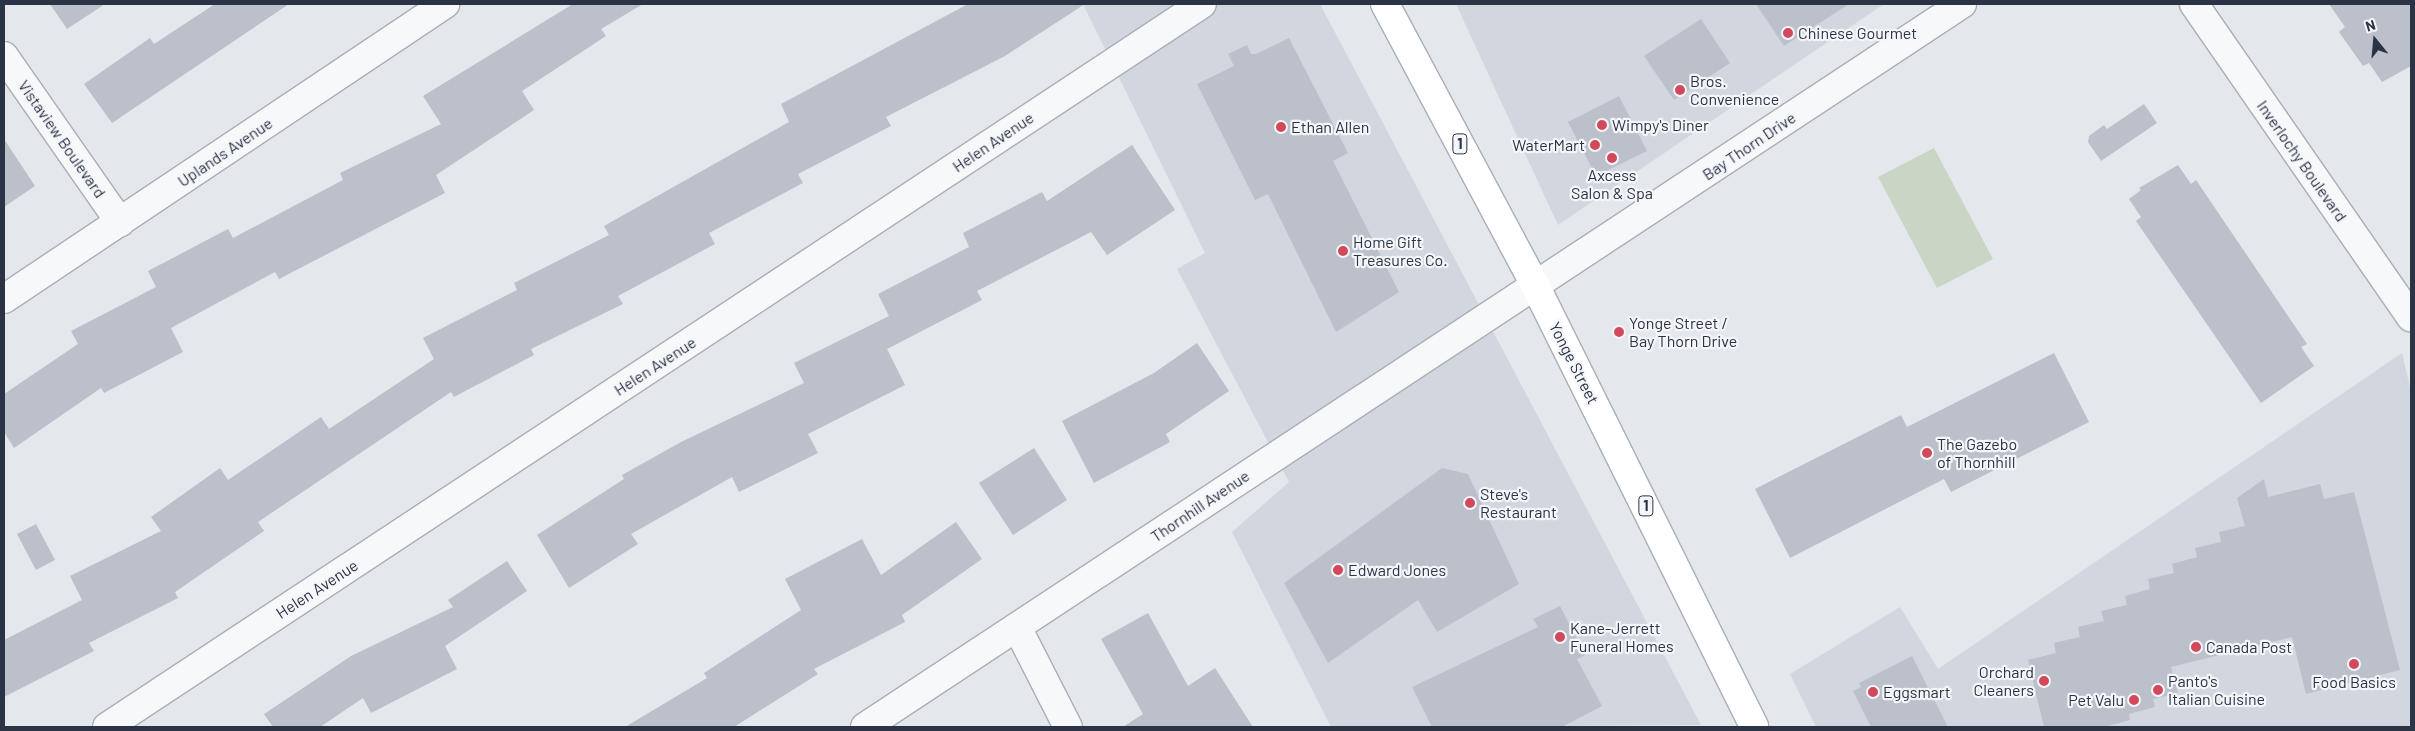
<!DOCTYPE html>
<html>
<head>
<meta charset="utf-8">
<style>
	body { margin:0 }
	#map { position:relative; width:2415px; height:731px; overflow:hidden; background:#e4e7ec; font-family:Barlow,sans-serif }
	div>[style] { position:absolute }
	.built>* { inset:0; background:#d2d6de }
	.green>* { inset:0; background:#c9d6c5 }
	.building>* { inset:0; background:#bbc0ca }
	.roads { filter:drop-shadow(1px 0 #a9aeb7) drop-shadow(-1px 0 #a9aeb7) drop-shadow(0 1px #a9aeb7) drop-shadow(0 -1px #a9aeb7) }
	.minor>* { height:28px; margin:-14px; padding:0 14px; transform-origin:14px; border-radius:14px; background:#f7f8fa }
	.primary>* { height:28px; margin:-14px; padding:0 14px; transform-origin:14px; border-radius:14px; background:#fff }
	.dots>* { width:14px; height:14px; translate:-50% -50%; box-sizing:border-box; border:2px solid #f4f6f9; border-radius:50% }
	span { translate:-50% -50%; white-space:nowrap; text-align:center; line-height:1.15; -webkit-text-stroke:4.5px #f4f6f9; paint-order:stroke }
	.shield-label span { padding:1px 4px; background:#f4f6f9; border:1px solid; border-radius:4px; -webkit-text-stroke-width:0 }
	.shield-label { font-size:15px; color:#2b3445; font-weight:700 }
	.poi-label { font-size:16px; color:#2b3445 }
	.left { translate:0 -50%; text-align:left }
	.right { translate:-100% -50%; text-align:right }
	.street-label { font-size:16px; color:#2b3445 }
	.frame { position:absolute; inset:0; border:5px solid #2b3445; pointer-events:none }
	.north { position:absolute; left:2350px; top:15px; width:50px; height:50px; -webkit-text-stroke:4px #f4f6f9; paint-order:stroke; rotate:343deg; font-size:14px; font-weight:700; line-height:20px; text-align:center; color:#2b3445 }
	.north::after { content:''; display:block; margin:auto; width:18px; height:22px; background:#2b3445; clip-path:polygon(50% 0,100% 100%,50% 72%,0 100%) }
</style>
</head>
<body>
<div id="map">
	<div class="built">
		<i style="clip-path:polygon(1083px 4px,1320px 4px,1701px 725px,1331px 727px,1232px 532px,1289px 482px,1177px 269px,1205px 253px)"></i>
		<i style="clip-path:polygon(1456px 4px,1884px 4px,1558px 225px)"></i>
		<i style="clip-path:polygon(2402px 353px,2411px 392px,2411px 727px,1816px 727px,1790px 674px,1900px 607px,1938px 669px)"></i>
	</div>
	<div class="green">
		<i style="clip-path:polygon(1934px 148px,1993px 259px,1937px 288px,1878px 177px)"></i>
	</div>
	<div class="building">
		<i style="clip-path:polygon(50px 4px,105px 4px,67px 29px)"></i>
		<i style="clip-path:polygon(215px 4px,289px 4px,112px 123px,84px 84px,150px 38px,154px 44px)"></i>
		<i style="clip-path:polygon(573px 4px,643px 4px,601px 29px,606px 36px,522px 91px,534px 110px,436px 175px,445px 193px,279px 279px,275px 272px,171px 328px,183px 352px,104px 393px,101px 388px,14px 448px,4px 432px,4px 394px,78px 344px,71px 331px,156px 287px,148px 271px,228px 229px,233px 238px,343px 180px,340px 173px,441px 124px,423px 96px)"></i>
		<i style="clip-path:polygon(968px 4px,1085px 4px,1005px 56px,886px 117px,891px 126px,798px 174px,803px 183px,709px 233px,715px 244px,618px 296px,623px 304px,531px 349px,534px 355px,454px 397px,451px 392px,258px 522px,264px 531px,175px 592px,178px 598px,89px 643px,94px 651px,4px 697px,4px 640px,82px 600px,70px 576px,161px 531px,151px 517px,220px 468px,228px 480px,321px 417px,329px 429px,434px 359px,423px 338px,517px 290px,514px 283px,609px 235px,604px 226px,789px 122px,781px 104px)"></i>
		<i style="clip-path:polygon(1756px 4px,1849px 4px,1784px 46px)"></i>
		<i style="clip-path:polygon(2329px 4px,2411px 4px,2411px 66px,2382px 82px,2369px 63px,2363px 66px,2339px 32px,2345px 27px)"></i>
		<i style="clip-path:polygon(1701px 19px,1730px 63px,1674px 100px,1644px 56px)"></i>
		<i style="clip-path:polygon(1289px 38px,1348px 153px,1333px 161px,1399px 292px,1336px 332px,1268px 194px,1255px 200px,1197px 84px,1234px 66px,1228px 54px,1247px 45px,1251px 54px,1256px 54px)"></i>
		<i style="clip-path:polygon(1619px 96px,1647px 151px,1596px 176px,1568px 122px)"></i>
		<i style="clip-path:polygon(2144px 104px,2157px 123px,2101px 161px,2088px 142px,2089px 136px,2104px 125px,2107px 129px)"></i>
		<i style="clip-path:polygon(4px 139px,35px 186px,4px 207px)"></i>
		<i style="clip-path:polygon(1132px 145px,1175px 210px,1107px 255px,1091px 232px,977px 291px,982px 300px,887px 349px,905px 385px,808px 434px,818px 453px,739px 492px,732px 477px,631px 534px,638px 544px,569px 588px,537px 535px,624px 479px,622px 475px,681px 442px,804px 383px,794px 363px,889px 316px,878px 294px,969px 247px,963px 233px,1042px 192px,1047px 201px)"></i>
		<i style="clip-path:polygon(2178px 165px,2191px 184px,2196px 180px,2307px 344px,2301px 347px,2314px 366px,2261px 403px,2136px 221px,2141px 217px,2129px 199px,2141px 190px,2139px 188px)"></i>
		<i style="clip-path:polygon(1197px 343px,1229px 391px,1166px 434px,1170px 442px,1094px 483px,1062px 421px,1154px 373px)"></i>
		<i style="clip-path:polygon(2054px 353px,2089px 422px,1951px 492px,1944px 479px,1790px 558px,1755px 489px,1901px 415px,1907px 427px)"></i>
		<i style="clip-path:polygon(1034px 448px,1067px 500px,1013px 535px,979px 483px)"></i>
		<i style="clip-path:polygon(1442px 468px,1468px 474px,1519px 584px,1437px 632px,1418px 600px,1328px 663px,1284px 583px)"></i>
		<i style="clip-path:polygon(2264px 479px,2268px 497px,2320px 484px,2324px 499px,2354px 492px,2400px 670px,2306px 694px,2292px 637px,2171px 667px,2178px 693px,2153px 699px,2155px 707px,2129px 714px,2130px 720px,2104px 727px,2044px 727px,2028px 660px,2056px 653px,2054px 643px,2080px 637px,2078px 627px,2104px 621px,2101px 611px,2127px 605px,2125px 596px,2150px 589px,2148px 579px,2174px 573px,2172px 564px,2197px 557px,2195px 548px,2221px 542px,2219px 532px,2245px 526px,2237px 498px)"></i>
		<i style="clip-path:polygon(956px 522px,982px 559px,902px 615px,905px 622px,814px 669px,818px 674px,734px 727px,625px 727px,707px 678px,704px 673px,801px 610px,785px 579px,862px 539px,881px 575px)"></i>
		<i style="clip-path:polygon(36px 524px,55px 560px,36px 570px,17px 534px)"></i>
		<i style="clip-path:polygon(507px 561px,527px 591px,445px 646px,457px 669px,371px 713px,363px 698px,320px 727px,273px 727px,264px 714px,351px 656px,453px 607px,448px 600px)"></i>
		<i style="clip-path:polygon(1560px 606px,1585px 655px,1577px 659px,1602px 706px,1562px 727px,1432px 727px,1412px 687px,1538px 627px,1533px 619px)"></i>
		<i style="clip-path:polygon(1148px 613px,1188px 686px,1215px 668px,1253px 727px,1123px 727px,1143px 714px,1101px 639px)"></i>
		<i style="clip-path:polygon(1912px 656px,1948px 727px,1871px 727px,1853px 691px,1861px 687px,1859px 683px)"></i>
	</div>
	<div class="roads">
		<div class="minor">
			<i style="left:2194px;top:4px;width:381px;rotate:55.3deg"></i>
			<i style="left:4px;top:56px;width:203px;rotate:55.1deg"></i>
			<i style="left:4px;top:299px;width:531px;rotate:-33.78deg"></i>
			<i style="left:1017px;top:627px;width:112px;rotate:63deg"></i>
			<i style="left:107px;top:727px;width:1312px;rotate:-33.44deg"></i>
			<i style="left:865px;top:727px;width:1314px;rotate:-33.39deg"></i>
		</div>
		<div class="primary">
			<i style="left:1385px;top:4px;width:319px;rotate:61.9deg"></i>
			<i style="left:1535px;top:285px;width:493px;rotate:63.6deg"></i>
		</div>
	</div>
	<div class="dots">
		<i style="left:1788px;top:33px;background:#d1495b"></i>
		<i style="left:1680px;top:90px;background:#d1495b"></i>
		<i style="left:1602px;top:125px;background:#d1495b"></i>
		<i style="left:1281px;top:127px;background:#d1495b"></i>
		<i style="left:1595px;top:145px;background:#d1495b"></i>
		<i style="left:1612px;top:158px;background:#d1495b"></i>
		<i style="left:1343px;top:251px;background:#d1495b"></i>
		<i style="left:1619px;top:332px;background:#d1495b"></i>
		<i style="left:1927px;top:453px;background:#d1495b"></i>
		<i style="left:1470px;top:503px;background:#d1495b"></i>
		<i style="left:1338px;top:570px;background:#d1495b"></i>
		<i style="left:1560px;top:637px;background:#d1495b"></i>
		<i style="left:2196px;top:647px;background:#d1495b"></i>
		<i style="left:2354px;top:664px;background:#d1495b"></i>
		<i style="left:2044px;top:681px;background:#d1495b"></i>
		<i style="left:2158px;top:690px;background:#d1495b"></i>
		<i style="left:1873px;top:692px;background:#d1495b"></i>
		<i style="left:2134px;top:700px;background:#d1495b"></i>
	</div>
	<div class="shield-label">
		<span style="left:1460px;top:144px">1</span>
		<span style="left:1646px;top:506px">1</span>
	</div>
	<div class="poi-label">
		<span class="left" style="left:1798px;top:33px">Chinese Gourmet</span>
		<span class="left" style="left:1690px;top:90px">Bros.<br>Convenience</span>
		<span class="left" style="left:1612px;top:125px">Wimpy's Diner</span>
		<span class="left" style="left:1291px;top:127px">Ethan Allen</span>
		<span class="right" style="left:1585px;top:145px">WaterMart</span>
		<span style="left:1612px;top:184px">Axcess<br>Salon &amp; Spa</span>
		<span class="left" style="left:1353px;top:251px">Home Gift<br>Treasures Co.</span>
		<span class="left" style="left:1629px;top:332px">Yonge Street /<br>Bay Thorn Drive</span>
		<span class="left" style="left:1937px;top:453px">The Gazebo<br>of Thornhill</span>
		<span class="left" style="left:1480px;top:503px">Steve's<br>Restaurant</span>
		<span class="left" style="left:1348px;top:570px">Edward Jones</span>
		<span class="left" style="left:1570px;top:637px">Kane-Jerrett<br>Funeral Homes</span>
		<span class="left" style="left:2206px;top:647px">Canada Post</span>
		<span class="right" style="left:2034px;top:681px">Orchard<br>Cleaners</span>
		<span class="left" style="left:2168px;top:690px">Panto's<br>Italian Cuisine</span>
		<span style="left:2354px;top:682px">Food Basics</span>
		<span class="left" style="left:1883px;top:692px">Eggsmart</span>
		<span class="right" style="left:2124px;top:700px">Pet Valu</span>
	</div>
	<div class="street-label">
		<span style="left:62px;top:139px;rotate:55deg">Vistaview Boulevard</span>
		<span style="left:993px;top:142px;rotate:-34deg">Helen Avenue</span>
		<span style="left:1749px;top:146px;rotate:-34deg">Bay Thorn Drive</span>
		<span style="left:225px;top:152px;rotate:-34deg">Uplands Avenue</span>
		<span style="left:2302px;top:161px;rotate:55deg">Inverlochy Boulevard</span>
		<span style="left:1574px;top:363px;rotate:63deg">Yonge Street</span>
		<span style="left:655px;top:366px;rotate:-33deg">Helen Avenue</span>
		<span style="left:1200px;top:506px;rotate:-34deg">Thornhill Avenue</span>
		<span style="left:317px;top:589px;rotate:-33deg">Helen Avenue</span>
	</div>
	<div class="frame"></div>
	<div class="north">N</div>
</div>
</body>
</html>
